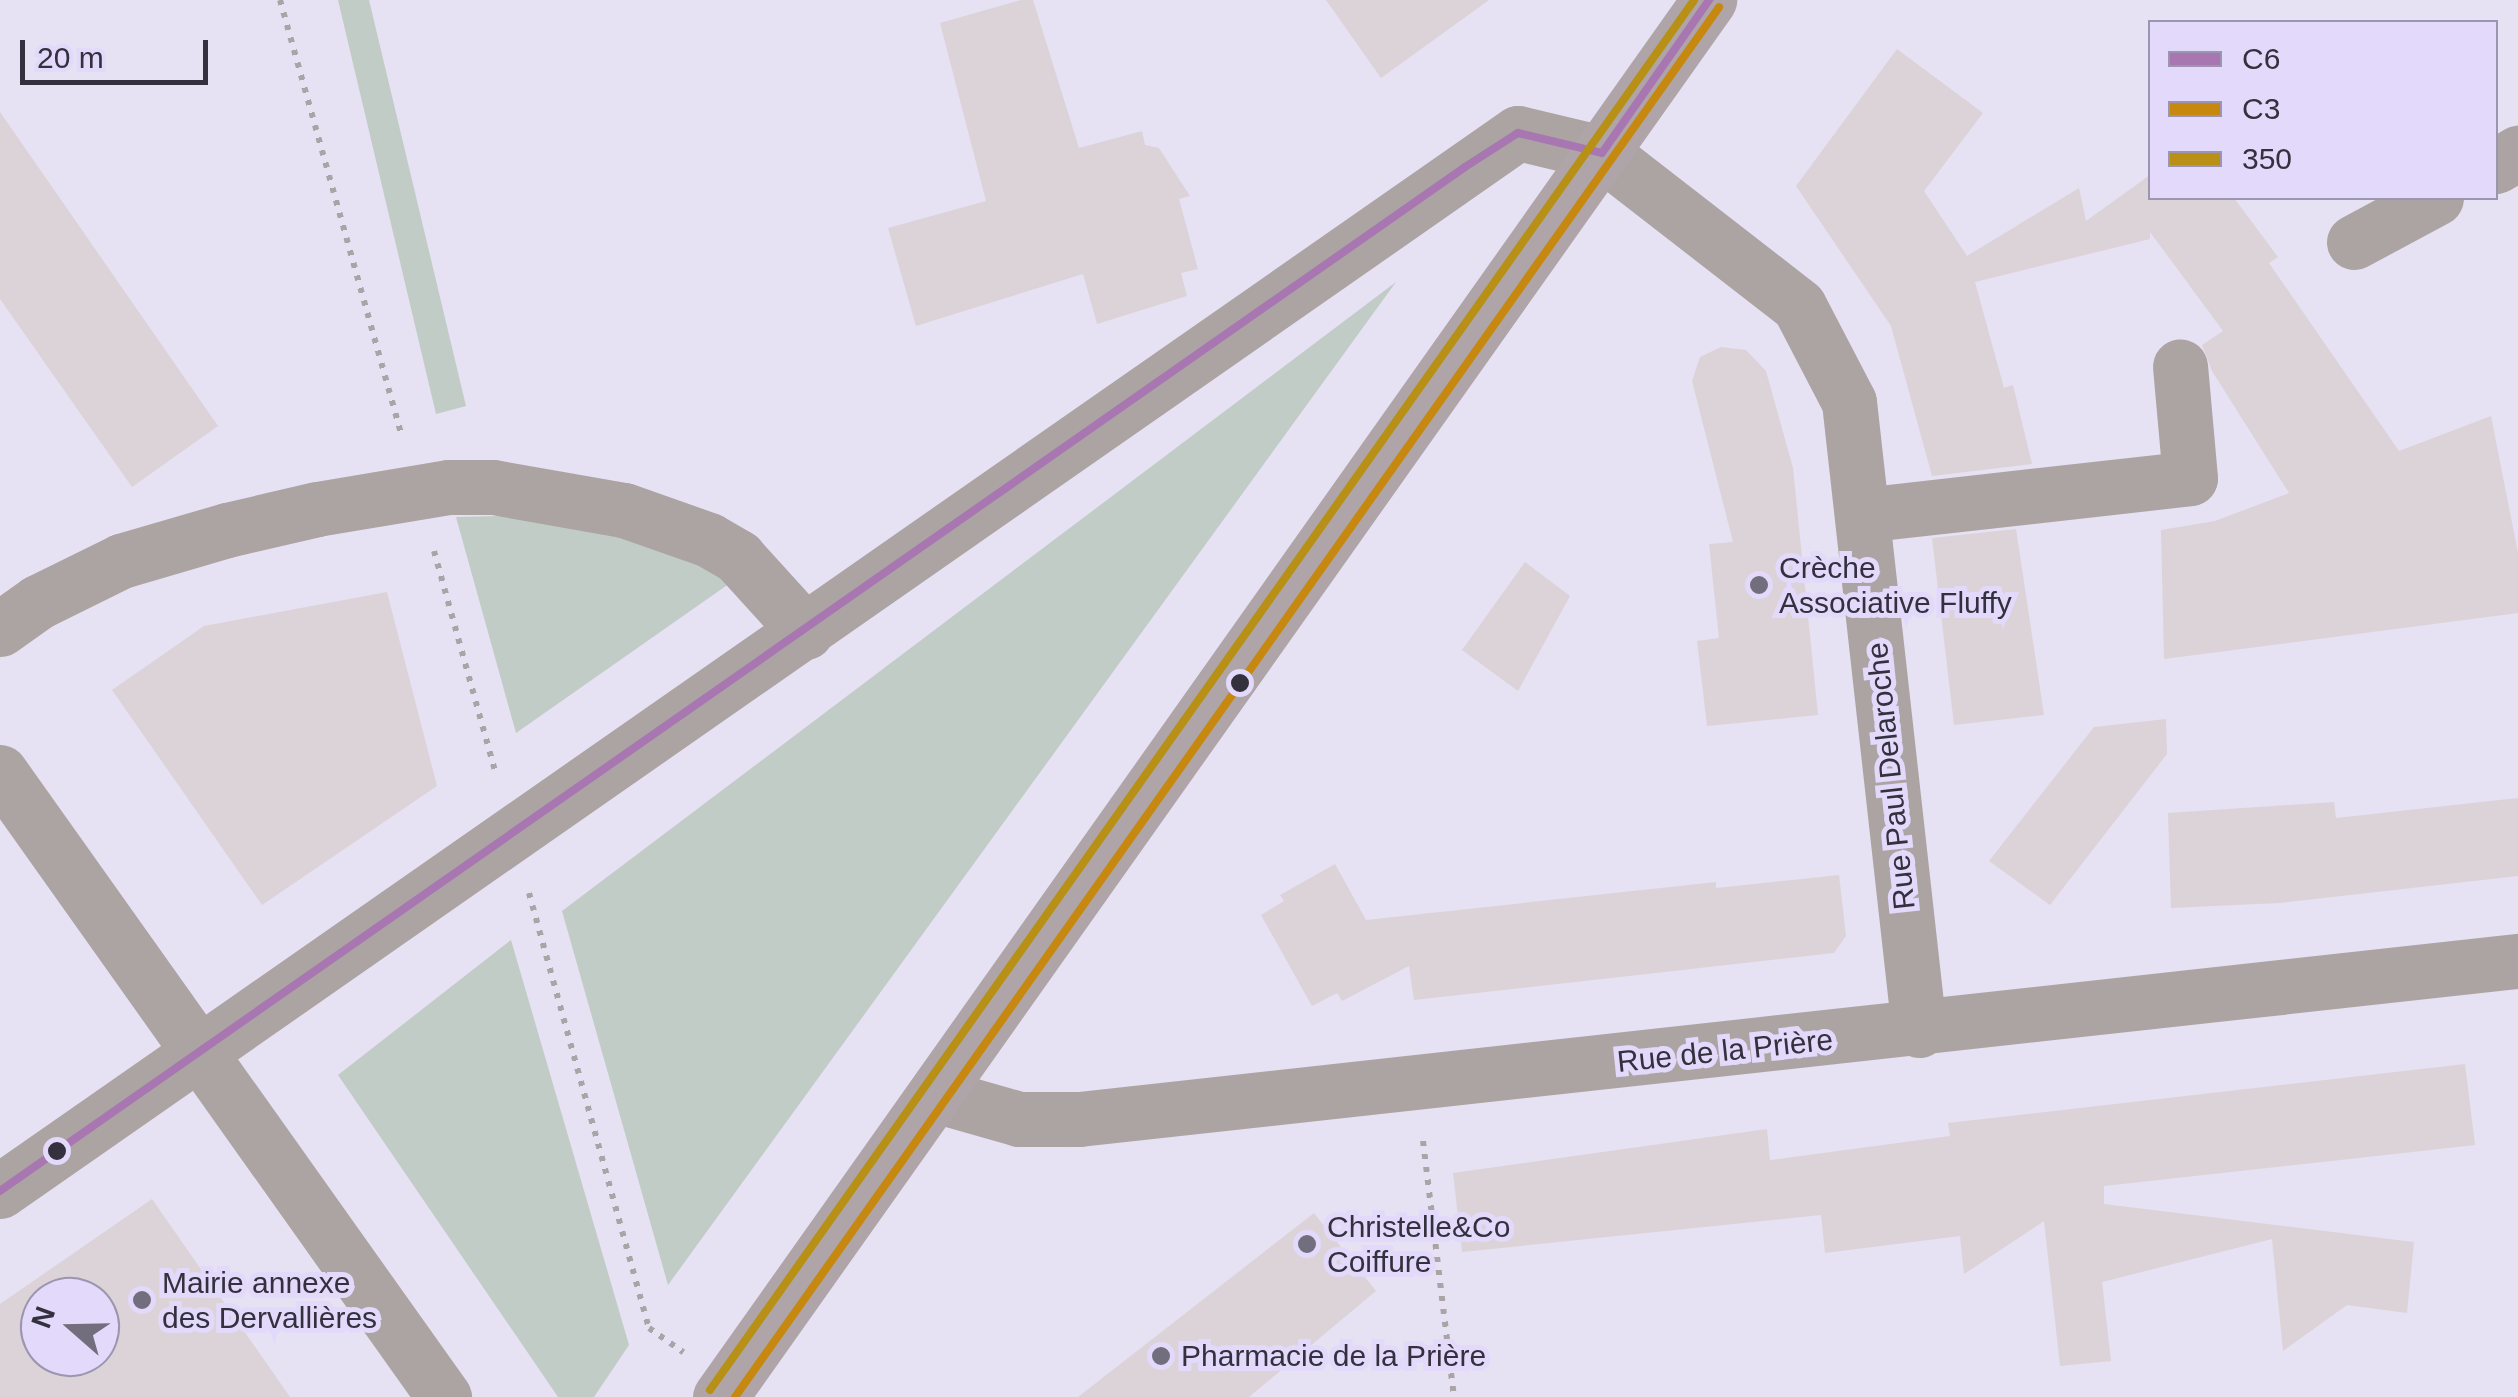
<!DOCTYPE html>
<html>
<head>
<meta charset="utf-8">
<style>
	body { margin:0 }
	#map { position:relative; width:2518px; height:1397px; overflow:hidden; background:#e6e1f3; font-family:Helvetica,sans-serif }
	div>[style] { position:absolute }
	.green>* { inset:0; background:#c1ccc6 }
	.building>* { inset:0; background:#dcd3d8 }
	.path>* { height:6px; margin-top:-3px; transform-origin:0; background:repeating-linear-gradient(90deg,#aaa4a7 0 5px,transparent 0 13px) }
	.minor>* { height:55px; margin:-27.5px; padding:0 27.5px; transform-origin:27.5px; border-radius:27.5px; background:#aca3a3 }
	.primary>* { height:55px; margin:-27.5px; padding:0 27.5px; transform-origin:27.5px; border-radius:27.5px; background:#afa5a8 }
	.bus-1>* { height:8px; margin:-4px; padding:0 4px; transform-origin:4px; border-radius:4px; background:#a877b2 }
	.bus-2>* { height:8px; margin:-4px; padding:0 4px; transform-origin:4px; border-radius:4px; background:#c6880f }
	.bus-3>* { height:8px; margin:-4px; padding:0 4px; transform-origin:4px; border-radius:4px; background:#b79015 }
	.dots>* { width:28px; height:28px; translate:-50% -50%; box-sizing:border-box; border:5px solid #e2d9fb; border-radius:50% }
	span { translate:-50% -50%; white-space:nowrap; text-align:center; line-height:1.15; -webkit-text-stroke:10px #e2d9fb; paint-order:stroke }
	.poi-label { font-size:30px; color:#34303d }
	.left { translate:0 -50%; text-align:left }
	.street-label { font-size:30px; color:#34303d }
	.legend { position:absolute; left:2148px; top:20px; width:350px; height:180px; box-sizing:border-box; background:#e2d9fb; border:2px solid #9c95af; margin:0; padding:12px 18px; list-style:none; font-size:30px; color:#34303d }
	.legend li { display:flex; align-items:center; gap:20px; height:50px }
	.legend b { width:50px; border:2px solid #9c95af }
	.north { position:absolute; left:20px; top:1277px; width:100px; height:100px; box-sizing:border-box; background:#e2d9fb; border:2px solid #9c95af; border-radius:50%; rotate:290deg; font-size:28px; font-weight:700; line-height:40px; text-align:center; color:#34303d }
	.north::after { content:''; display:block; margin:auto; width:35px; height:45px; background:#726e7d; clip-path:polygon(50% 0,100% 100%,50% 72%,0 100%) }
	.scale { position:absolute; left:20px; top:40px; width:188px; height:45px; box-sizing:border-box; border:5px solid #34303d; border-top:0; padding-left:12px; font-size:30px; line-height:35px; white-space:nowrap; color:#34303d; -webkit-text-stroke:8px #e2d9fb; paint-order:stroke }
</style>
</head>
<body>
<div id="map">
	<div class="green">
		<i style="clip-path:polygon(338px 0,369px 0,466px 406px,436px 414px)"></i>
		<i style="clip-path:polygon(1396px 282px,668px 1285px,562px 911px)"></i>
		<i style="clip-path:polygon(536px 515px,677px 553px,733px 581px,516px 733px,456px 517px)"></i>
		<i style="clip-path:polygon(511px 940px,629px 1345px,594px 1397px,558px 1397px,338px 1075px)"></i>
	</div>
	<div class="building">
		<i style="clip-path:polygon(1021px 0,1033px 0,1079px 148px,1142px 131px,1145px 145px,1159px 148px,1190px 196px,1179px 199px,1198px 269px,1181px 273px,1187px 296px,1097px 324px,1083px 274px,916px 326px,888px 228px,986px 201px,940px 23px)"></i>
		<i style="clip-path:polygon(1326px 0,1489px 0,1381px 78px)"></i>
		<i style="clip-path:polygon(1897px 49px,1983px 113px,1924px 191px,1967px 256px,2079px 188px,2086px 221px,2150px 175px,2150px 198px,2234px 198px,2278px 257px,2269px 263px,2399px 451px,2491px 416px,2518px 553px,2518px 613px,2164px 659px,2161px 530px,2215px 521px,2289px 493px,2212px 371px,2202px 345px,2223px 331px,2150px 232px,2150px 239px,1975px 282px,2004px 388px,2013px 385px,2032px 464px,1932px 476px,1891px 326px,1796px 186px)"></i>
		<i style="clip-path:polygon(0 112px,218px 426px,132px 487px,0 299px)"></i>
		<i style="clip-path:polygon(1721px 347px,1746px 350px,1766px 371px,1793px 468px,1818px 715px,1707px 726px,1697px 641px,1719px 638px,1709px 544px,1733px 542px,1692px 381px,1700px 357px)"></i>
		<i style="clip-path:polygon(2016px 529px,2044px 715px,1954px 725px,1932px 538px)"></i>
		<i style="clip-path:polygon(1525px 562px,1570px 596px,1518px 691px,1462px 650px)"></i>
		<i style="clip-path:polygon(387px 592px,437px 786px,262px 905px,112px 690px,204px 626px)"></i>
		<i style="clip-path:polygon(2166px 719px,2167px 754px,2050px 905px,1989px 861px,2094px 727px)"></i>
		<i style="clip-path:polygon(2518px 798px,2518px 876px,2279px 903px,2171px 908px,2168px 813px,2334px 802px,2336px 818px)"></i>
		<i style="clip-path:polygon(1335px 864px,1366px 920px,1716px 882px,1716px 888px,1839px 875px,1846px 936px,1834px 953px,1414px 1000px,1409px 966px,1342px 1001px,1337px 993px,1312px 1006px,1261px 915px,1284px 901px,1280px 895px)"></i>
		<i style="clip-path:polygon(2465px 1064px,2475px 1145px,2104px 1186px,2104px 1204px,2414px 1242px,2407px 1313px,2347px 1305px,2283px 1351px,2272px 1239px,2102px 1282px,2111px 1361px,2060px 1366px,2044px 1221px,1964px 1274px,1960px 1236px,1825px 1253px,1821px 1215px,1462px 1252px,1453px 1173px,1767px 1129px,1770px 1160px,1950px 1136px,1948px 1123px)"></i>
		<i style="clip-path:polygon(evenodd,152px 1199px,290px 1397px,0 1397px,0 1304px,152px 1199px,40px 1297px,100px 1297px,100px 1357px,40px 1357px,40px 1297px)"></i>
		<i style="clip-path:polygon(1314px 1213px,1376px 1291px,1249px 1397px,1078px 1397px)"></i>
	</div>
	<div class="path">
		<i style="left:280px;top:0;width:450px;rotate:74.4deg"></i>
		<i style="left:434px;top:551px;width:232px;rotate:74.5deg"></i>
		<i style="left:529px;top:893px;width:451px;rotate:74.6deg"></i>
		<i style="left:649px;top:1328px;width:42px;rotate:35.2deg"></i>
		<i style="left:1423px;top:1141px;width:258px;rotate:83.1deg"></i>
	</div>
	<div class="minor">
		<i style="left:2496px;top:166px;width:26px;rotate:-31deg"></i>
		<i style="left:2354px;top:242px;width:93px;rotate:-28.2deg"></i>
		<i style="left:1862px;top:515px;width:330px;rotate:-6.4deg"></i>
		<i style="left:2190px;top:478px;width:112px;rotate:-95.1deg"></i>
		<i style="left:0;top:629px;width:47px;rotate:-35.4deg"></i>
		<i style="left:38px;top:602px;width:93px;rotate:-26.3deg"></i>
		<i style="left:121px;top:561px;width:110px;rotate:-16.3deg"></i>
		<i style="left:227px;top:530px;width:92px;rotate:-13.1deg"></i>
		<i style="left:317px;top:509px;width:134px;rotate:-9.5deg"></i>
		<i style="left:449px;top:487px;width:44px"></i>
		<i style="left:493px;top:487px;width:133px;rotate:10deg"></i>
		<i style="left:624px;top:510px;width:90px;rotate:19.4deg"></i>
		<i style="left:709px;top:540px;width:34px;rotate:30deg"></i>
		<i style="left:738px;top:557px;width:101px;rotate:47.8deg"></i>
		<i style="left:0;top:772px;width:767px;rotate:54.61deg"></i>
		<i style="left:935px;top:1095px;width:87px;rotate:15.9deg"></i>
		<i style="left:1019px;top:1119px;width:60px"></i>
		<i style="left:1079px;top:1119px;width:1448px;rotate:-6.27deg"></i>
		<i style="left:0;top:1191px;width:1850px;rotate:-34.88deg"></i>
		<i style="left:1518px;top:133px;width:86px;rotate:13.4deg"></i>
		<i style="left:1602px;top:153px;width:249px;rotate:37.8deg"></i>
		<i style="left:1799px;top:306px;width:108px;rotate:62.5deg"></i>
		<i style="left:1849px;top:402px;width:632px;rotate:83.64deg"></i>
	</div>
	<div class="primary">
		<i style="left:720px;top:1397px;width:1712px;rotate:-54.7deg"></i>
	</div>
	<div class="bus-1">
		<i style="left:1602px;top:153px;width:187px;rotate:-55deg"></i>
		<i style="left:0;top:1191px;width:1787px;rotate:-34.95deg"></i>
		<i style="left:1465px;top:167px;width:63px;rotate:-32.7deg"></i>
		<i style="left:1518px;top:133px;width:86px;rotate:13.4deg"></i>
	</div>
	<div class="bus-2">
		<i style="left:735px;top:1397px;width:1703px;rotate:-54.7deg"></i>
	</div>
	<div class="bus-3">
		<i style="left:710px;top:1390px;width:1703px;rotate:-54.7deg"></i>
	</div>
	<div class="dots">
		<i style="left:1759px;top:585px;background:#726e7d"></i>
		<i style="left:1240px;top:683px;background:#34303d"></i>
		<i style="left:57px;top:1151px;background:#34303d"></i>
		<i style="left:1307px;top:1244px;background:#726e7d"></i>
		<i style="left:142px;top:1300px;background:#726e7d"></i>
		<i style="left:1161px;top:1356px;background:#726e7d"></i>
	</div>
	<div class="poi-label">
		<span class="left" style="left:1779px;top:585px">Crèche<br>Associative Fluffy</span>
		<span class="left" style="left:1327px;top:1244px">Christelle&amp;Co<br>Coiffure</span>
		<span class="left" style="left:162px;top:1300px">Mairie annexe<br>des Dervallières</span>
		<span class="left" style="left:1181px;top:1356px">Pharmacie de la Prière</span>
	</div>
	<div class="street-label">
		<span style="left:1891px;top:776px;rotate:-96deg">Rue Paul Delaroche</span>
		<span style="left:1725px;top:1051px;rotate:-6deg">Rue de la Prière</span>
	</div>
	<ul class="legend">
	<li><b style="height:12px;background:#a877b2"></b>C6</li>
	<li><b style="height:12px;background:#c6880f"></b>C3</li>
	<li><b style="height:12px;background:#b79015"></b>350</li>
	</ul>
	<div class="north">N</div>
	<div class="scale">20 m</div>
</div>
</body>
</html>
